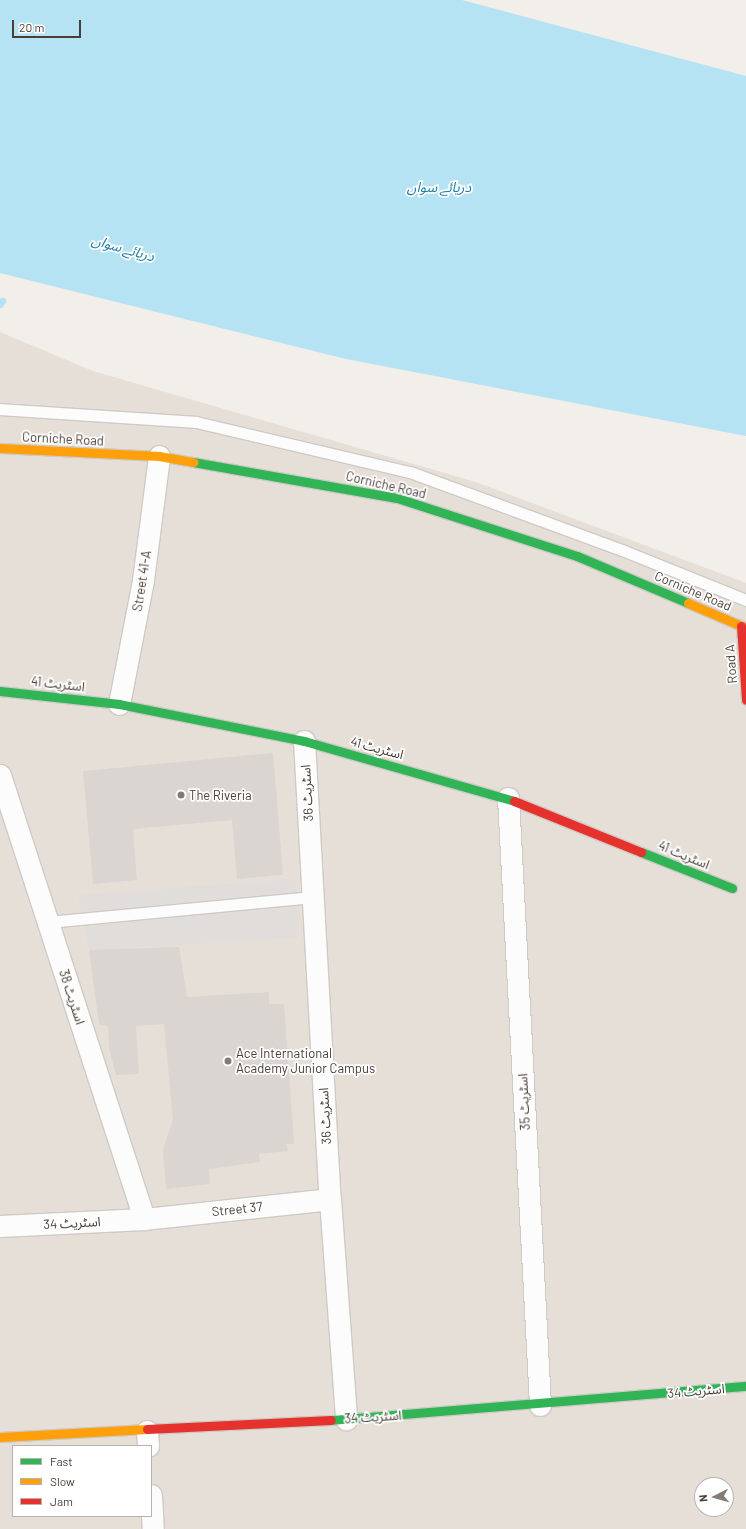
<!DOCTYPE html>
<html>
<head>
<meta charset="utf-8">
<style>
	body { margin:0 }
	#map { position:relative; width:746px; height:1529px; overflow:hidden; background:#f2eeea; font-family:Barlow,"Noto Sans Arabic",sans-serif }
	div>[style] { position:absolute }
	.residential>* { inset:0; background:#e6dfd7 }
	.parking>* { inset:0; background:#e1ddda }
	.water>* { inset:0; background:#b6e3f3 }
	.stream>* { height:7px; margin:-3.5px; padding:0 3.5px; transform-origin:3.5px; border-radius:3.5px; background:#b6e3f3 }
	.building>* { inset:0; background:#dad5d1 }
	.roads { filter:drop-shadow(1px 0 #cecac6) drop-shadow(-1px 0 #cecac6) drop-shadow(0 1px #cecac6) drop-shadow(0 -1px #cecac6) }
	.lane>* { height:11px; margin:-5.5px; padding:0 5.5px; transform-origin:5.5px; border-radius:5.5px; background:#fdfcfc }
	.street>* { height:21px; margin:-10.5px; padding:0 10.5px; transform-origin:10.5px; border-radius:10.5px; background:#fdfcfc }
	.fast>* { height:9px; margin:-4.5px; padding:0 4.5px; transform-origin:4.5px; border-radius:4.5px; background:#30b455 }
	.slow>* { height:9px; margin:-4.5px; padding:0 4.5px; transform-origin:4.5px; border-radius:4.5px; background:#ff9f0a }
	.jam>* { height:9px; margin:-4.5px; padding:0 4.5px; transform-origin:4.5px; border-radius:4.5px; background:#e5322d }
	.dots>* { width:11px; height:11px; translate:-50% -50%; box-sizing:border-box; border:2px solid #fff; border-radius:50% }
	span { translate:-50% -50%; white-space:nowrap; text-align:center; line-height:1.15; -webkit-text-stroke:3.5px #fff; paint-order:stroke }
	.street-label { font-size:13px; color:#483e35 }
	.poi-label { font-size:13px; color:#483e35 }
	.left { translate:0 -50%; text-align:left }
	.water-label { font-size:14px; color:#217fa4; font-style:italic }
	.legend { position:absolute; left:12px; top:1445px; width:140px; height:72px; box-sizing:border-box; background:#fff; border:1px solid #b6b2ae; margin:0; padding:5px 7px; list-style:none; font-size:12px; color:#483e35 }
	.legend li { display:flex; align-items:center; gap:8px; height:20px }
	.legend b { width:20px; border:1px solid #b6b2ae }
	.north { position:absolute; left:694px; top:1477px; width:40px; height:40px; box-sizing:border-box; background:#fff; border:1px solid #b6b2ae; border-radius:50%; rotate:264deg; font-size:11px; font-weight:700; line-height:16px; text-align:center; color:#483e35 }
	.north::after { content:''; display:block; margin:auto; width:14px; height:18px; background:#847c74; clip-path:polygon(50% 0,100% 100%,50% 72%,0 100%) }
	.scale { position:absolute; left:12px; top:20px; width:69px; height:18px; box-sizing:border-box; border:2px solid #483e35; border-top:0; padding-left:5px; font-size:12px; line-height:14px; white-space:nowrap; color:#483e35; -webkit-text-stroke:3px #fff; paint-order:stroke }
</style>
</head>
<body>
<div id="map">
	<div class="residential">
		<i style="clip-path:polygon(evenodd,0 332px,93px 371px,476px 482px,746px 583px,746px 1529px,0 1529px,0 332px,13px 1446px,151px 1446px,151px 1516px,13px 1516px,13px 1446px,0 332px,702px 1485px,726px 1485px,726px 1509px,702px 1509px,702px 1485px)"></i>
	</div>
	<div class="parking">
		<i style="clip-path:polygon(296px 879px,297px 938px,89px 950px,78px 895px)"></i>
	</div>
	<div class="water">
		<i style="clip-path:polygon(0 0,462px 0,746px 76px,746px 436px,346px 359px,0 273px)"></i>
	</div>
	<div class="stream">
		<i style="left:0;top:304px;width:4px;rotate:-56deg"></i>
	</div>
	<div class="building">
		<i style="clip-path:polygon(273px 753px,283px 875px,237px 879px,232px 820px,133px 829px,137px 880px,93px 884px,83px 771px)"></i>
		<i style="clip-path:polygon(179px 947px,187px 997px,269px 992px,269px 1004px,284px 1004px,294px 1144px,286px 1144px,288px 1151px,259px 1154px,260px 1162px,209px 1169px,210px 1184px,166px 1189px,163px 1149px,173px 1120px,164px 1024px,136px 1026px,139px 1074px,116px 1075px,109px 1048px,108px 1026px,99px 1024px,89px 950px)"></i>
	</div>
	<div class="roads">
		<div class="lane">
			<i style="left:0;top:409px;width:196px;rotate:3.8deg"></i>
			<i style="left:196px;top:422px;width:220px;rotate:13.2deg"></i>
			<i style="left:410px;top:472px;width:226px;rotate:20.2deg"></i>
			<i style="left:622px;top:550px;width:134px;rotate:22deg"></i>
			<i style="left:48px;top:922px;width:266px;rotate:-5.4deg"></i>
		</div>
		<div class="street">
			<i style="left:119px;top:704px;width:126px;rotate:-79deg"></i>
			<i style="left:143px;top:580px;width:125px;rotate:-82.6deg"></i>
			<i style="left:304px;top:741px;width:459px;rotate:86.8deg"></i>
			<i style="left:330px;top:1199px;width:221px;rotate:85.8deg"></i>
			<i style="left:0;top:775px;width:467px;rotate:72deg"></i>
			<i style="left:508px;top:798px;width:608px;rotate:86.98deg"></i>
			<i style="left:0;top:1226px;width:144px;rotate:-2.8deg"></i>
			<i style="left:144px;top:1219px;width:187px;rotate:-6.1deg"></i>
			<i style="left:147px;top:1431px;width:15px;rotate:86deg"></i>
			<i style="left:151px;top:1495px;width:34px;rotate:87deg"></i>
		</div>
		<div class="fast">
			<i style="left:193px;top:462px;width:207px;rotate:10deg"></i>
			<i style="left:397px;top:498px;width:189px;rotate:17.9deg"></i>
			<i style="left:577px;top:556px;width:121px;rotate:22.9deg"></i>
			<i style="left:0;top:691px;width:120px;rotate:6.2deg"></i>
			<i style="left:119px;top:704px;width:189px;rotate:11.3deg"></i>
			<i style="left:304px;top:741px;width:218px;rotate:15.9deg"></i>
			<i style="left:641px;top:852px;width:98px;rotate:21.6deg"></i>
			<i style="left:331px;top:1420px;width:416px;rotate:-4.7deg"></i>
		</div>
		<div class="slow">
			<i style="left:0;top:448px;width:159px;rotate:2.9deg"></i>
			<i style="left:159px;top:456px;width:35px;rotate:10deg"></i>
			<i style="left:688px;top:603px;width:63px;rotate:23.3deg"></i>
			<i style="left:0;top:1437px;width:147px;rotate:-3.1deg"></i>
		</div>
		<div class="jam">
			<i style="left:741px;top:626px;width:74px;rotate:86.1deg"></i>
			<i style="left:514px;top:801px;width:137px;rotate:21.9deg"></i>
			<i style="left:147px;top:1429px;width:184px;rotate:-2.8deg"></i>
		</div>
	</div>
	<div class="dots">
		<i style="left:181px;top:795px;background:#847c74"></i>
		<i style="left:228px;top:1061px;background:#847c74"></i>
	</div>
	<div class="street-label">
		<span style="left:63px;top:439px;rotate:3deg">Corniche Road</span>
		<span style="left:386px;top:485px;rotate:13deg">Corniche Road</span>
		<span style="left:142px;top:581px;rotate:-81deg">Street 41-A</span>
		<span style="left:693px;top:591px;rotate:23deg">Corniche Road</span>
		<span style="left:731px;top:664px;rotate:-94deg">Road A</span>
		<span style="left:58px;top:684px;rotate:6deg">اسٹریٹ 41</span>
		<span style="left:377px;top:748px;rotate:15deg">اسٹریٹ 41</span>
		<span style="left:307px;top:793px;rotate:-93deg">اسٹریٹ 36</span>
		<span style="left:684px;top:855px;rotate:22deg">اسٹریٹ 41</span>
		<span style="left:72px;top:997px;rotate:72deg">اسٹریٹ 38</span>
		<span style="left:524px;top:1102px;rotate:-93deg">اسٹریٹ 35</span>
		<span style="left:325px;top:1116px;rotate:-93deg">اسٹریٹ 36</span>
		<span style="left:237px;top:1209px;rotate:-6deg">Street 37</span>
		<span style="left:72px;top:1223px;rotate:-3deg">اسٹریٹ 34</span>
		<span style="left:696px;top:1391px;rotate:-5deg">اسٹریٹ 34</span>
		<span style="left:373px;top:1417px;rotate:-4deg">اسٹریٹ 34</span>
	</div>
	<div class="poi-label">
		<span class="left" style="left:189px;top:795px">The Riveria</span>
		<span class="left" style="left:236px;top:1061px">Ace International<br>Academy Junior Campus</span>
	</div>
	<div class="water-label">
		<span style="left:439px;top:187px">دریائے سواں</span>
		<span style="left:123px;top:248px;rotate:16deg">دریائے سواں</span>
	</div>
	<ul class="legend">
	<li><b style="height:5px;background:#30b455"></b>Fast</li>
	<li><b style="height:5px;background:#ff9f0a"></b>Slow</li>
	<li><b style="height:5px;background:#e5322d"></b>Jam</li>
	</ul>
	<div class="north">N</div>
	<div class="scale">20 m</div>
</div>
</body>
</html>
